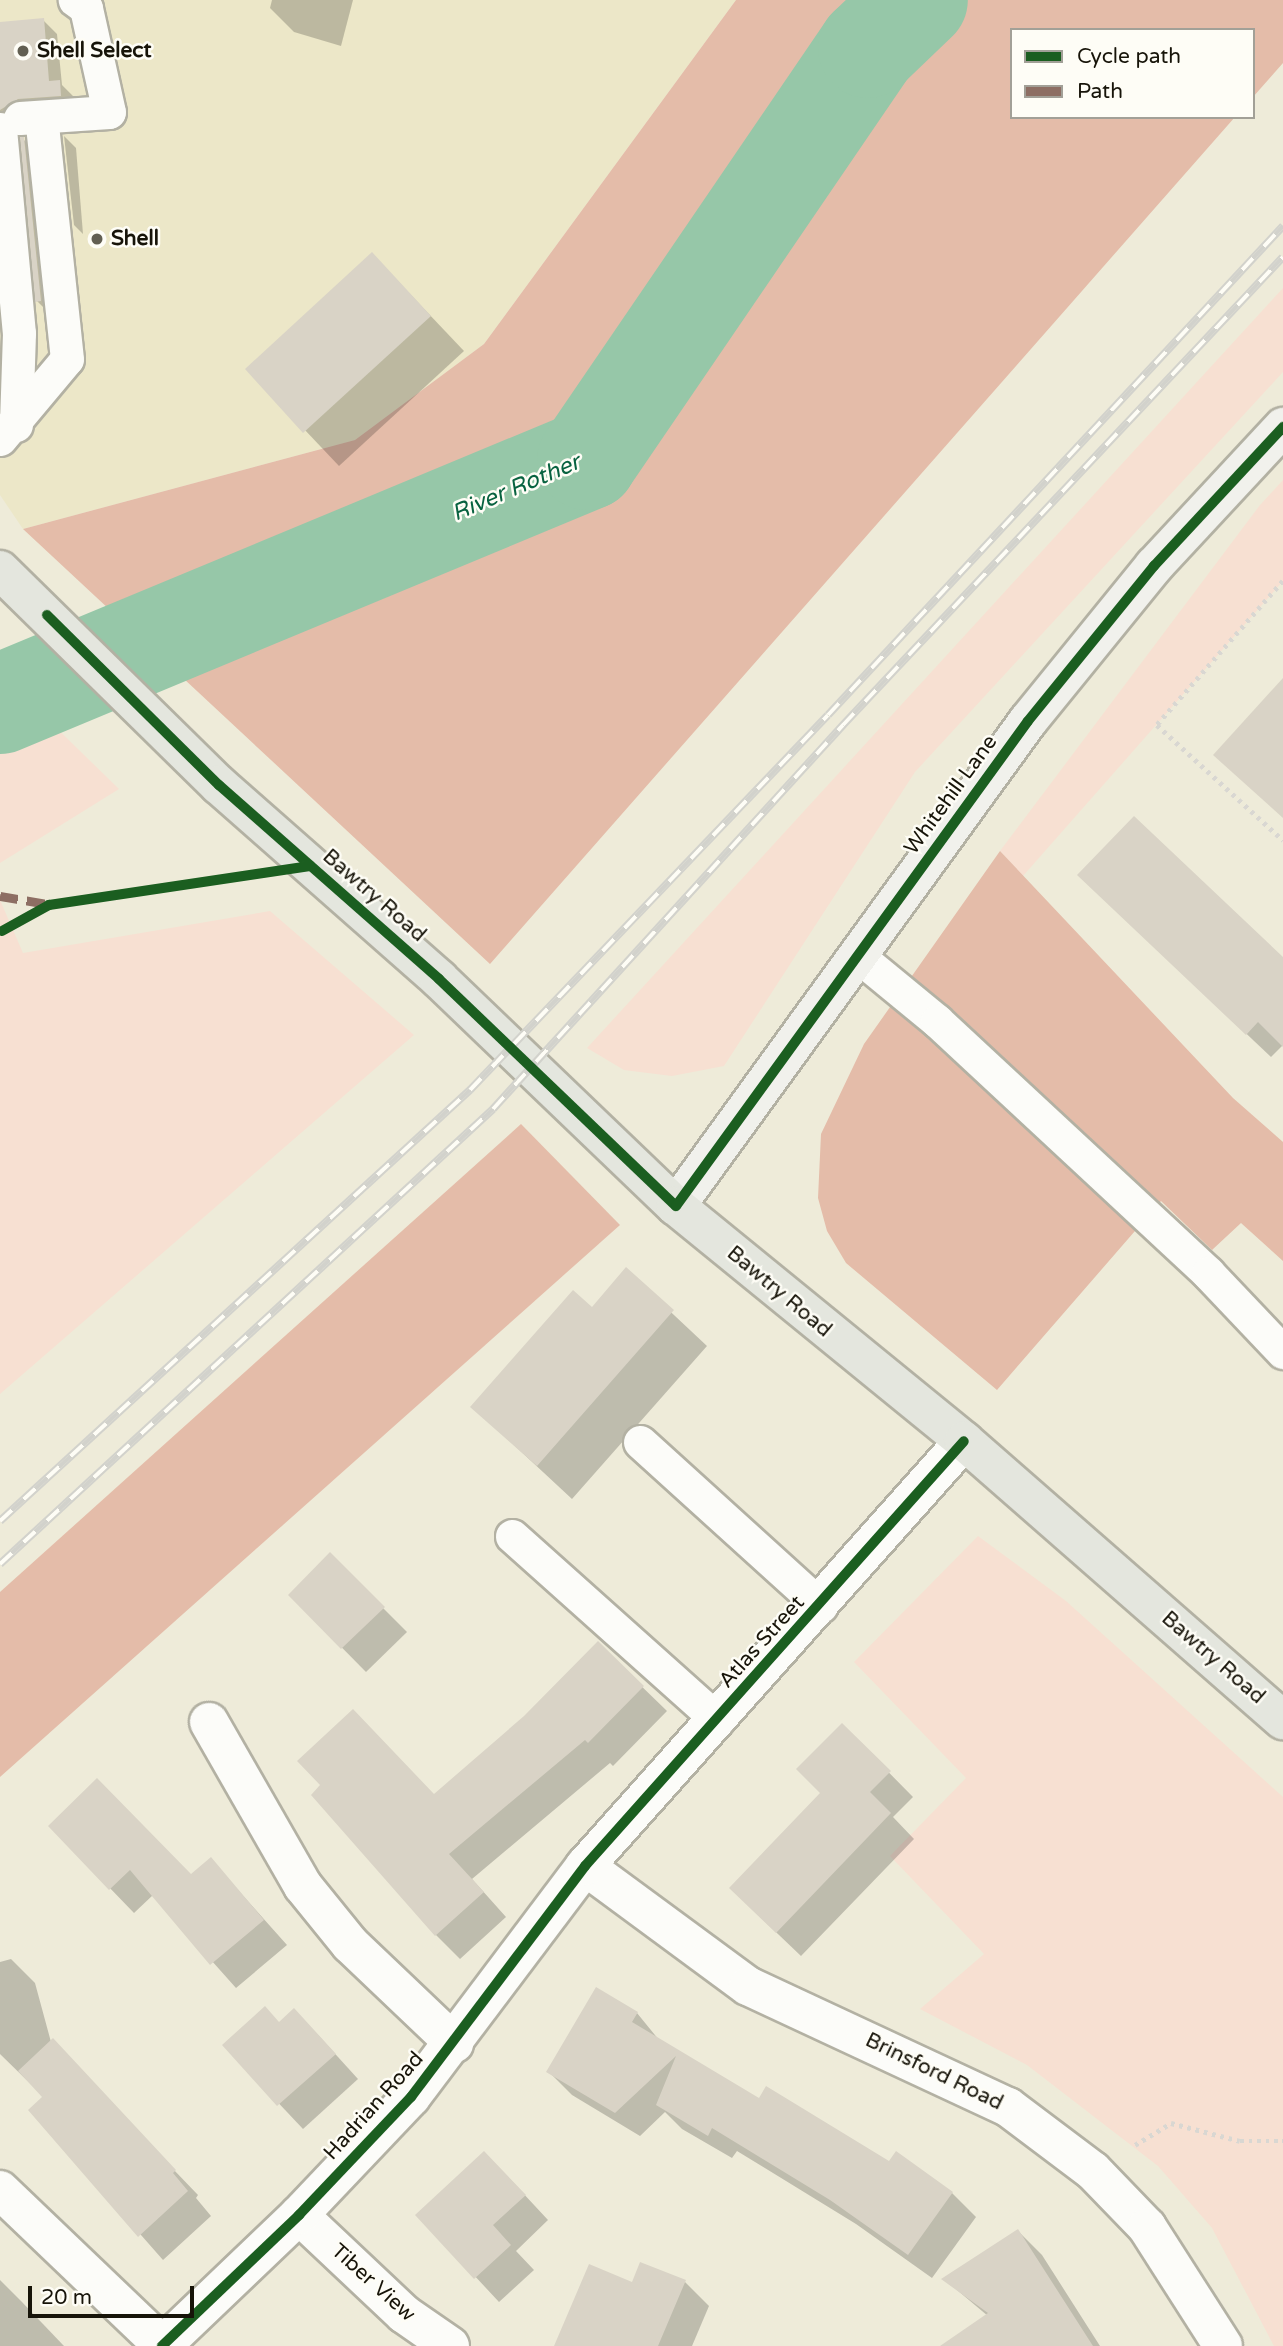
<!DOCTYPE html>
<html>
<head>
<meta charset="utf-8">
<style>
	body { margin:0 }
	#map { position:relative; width:1283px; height:2346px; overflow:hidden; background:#eeebd9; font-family:"Varela Round",sans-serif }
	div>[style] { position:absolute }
	.built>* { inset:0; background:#ece7c8 }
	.green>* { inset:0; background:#f7e0d2 }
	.forest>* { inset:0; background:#e4bca9 }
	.shadow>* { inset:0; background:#0003 }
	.river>* { height:100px; margin:-50px; padding:0 50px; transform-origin:50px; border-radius:50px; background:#96c7a8 }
	.building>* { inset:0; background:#d9d3c6 }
	.path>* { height:4.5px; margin-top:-2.25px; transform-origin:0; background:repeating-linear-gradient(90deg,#d9d7d2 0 3.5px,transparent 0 8.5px) }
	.roads { filter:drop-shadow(2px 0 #b3b1a3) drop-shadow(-2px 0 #b3b1a3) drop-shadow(0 2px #b3b1a3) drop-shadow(0 -2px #b3b1a3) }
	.service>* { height:33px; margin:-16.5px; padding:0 16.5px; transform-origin:16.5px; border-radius:16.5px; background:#fcfcf9 }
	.minor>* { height:38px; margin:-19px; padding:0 19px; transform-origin:19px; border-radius:19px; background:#fcfcf9 }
	.secondary>* { height:38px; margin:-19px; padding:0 19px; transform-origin:19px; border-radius:19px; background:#f1f1ec }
	.primary>* { height:38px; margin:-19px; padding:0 19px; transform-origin:19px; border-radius:19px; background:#e4e6de }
	.rail>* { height:8px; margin-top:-4px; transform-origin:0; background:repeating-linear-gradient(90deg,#fefdf6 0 16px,#d2d2cc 0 32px); box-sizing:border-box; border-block:2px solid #d2d2cc }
	.quiet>* { height:9px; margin-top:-4.5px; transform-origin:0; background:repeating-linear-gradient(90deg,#8d6e63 0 18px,transparent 0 27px) }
	.cycleway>* { height:10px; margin:-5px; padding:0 5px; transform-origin:5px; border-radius:5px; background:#1b5e20 }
	.dots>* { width:19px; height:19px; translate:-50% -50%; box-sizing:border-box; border:4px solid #fefdf6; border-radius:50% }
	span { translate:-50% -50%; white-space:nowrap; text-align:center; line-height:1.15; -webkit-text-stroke:5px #fefdf6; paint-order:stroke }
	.poi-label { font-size:21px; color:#171409; font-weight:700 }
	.left { translate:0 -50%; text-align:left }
	.street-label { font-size:21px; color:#171409 }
	.water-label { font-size:23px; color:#086240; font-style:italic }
	.legend { position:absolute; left:1010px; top:28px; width:245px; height:91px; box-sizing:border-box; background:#fefdf6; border:2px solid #a2a097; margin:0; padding:9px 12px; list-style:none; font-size:21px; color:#171409 }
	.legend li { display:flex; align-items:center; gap:14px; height:35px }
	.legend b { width:35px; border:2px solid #a2a097 }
	.scale { position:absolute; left:28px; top:2286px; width:166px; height:32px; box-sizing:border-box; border:4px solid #171409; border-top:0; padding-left:9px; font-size:21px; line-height:24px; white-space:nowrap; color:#171409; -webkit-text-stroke:5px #fefdf6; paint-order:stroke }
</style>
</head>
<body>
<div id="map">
	<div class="built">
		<i style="clip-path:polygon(0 0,736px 0,484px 344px,355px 440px,23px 529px,0 495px)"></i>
	</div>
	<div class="green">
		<i style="clip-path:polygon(1283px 288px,1283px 372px,915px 772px,724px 1066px,672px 1076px,624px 1070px,587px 1048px)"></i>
		<i style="clip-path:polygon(1283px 480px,1283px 581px,1023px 876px,1000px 851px,1260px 505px)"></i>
		<i style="clip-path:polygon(0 673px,119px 789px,0 863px)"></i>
		<i style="clip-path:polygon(0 900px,23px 953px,270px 911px,414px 1035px,0 1394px)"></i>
		<i style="clip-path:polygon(978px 1536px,1066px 1601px,1283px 1797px,1283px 2346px,1274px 2346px,1212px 2228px,1158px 2166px,1027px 2065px,920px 2009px,984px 1954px,890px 1856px,966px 1778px,854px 1662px)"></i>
	</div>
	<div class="forest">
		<i style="clip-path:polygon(736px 0,1283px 0,1283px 63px,1253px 97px,1253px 30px,1012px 30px,1012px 117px,1235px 117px,490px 964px,23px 529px,355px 440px,484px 344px)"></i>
		<i style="clip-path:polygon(1000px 851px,1233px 1098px,1283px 1142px,1283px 1261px,1241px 1223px,1212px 1250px,1161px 1201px,997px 1390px,846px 1263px,827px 1231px,818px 1198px,821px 1134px,864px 1044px)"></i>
		<i style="clip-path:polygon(521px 1124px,620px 1225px,0 1777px,0 1592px)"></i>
	</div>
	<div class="shadow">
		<i style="clip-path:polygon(272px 0,353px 0,341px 46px,294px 32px,270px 8px)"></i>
		<i style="clip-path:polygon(43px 20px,57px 34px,62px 85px,74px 97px,75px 110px,0 134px,0 24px)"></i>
		<i style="clip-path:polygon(64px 136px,76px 148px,83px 234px,74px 225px)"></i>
		<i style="clip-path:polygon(23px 139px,35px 151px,49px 313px,37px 301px)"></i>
		<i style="clip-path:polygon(372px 254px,464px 351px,339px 466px,248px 370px)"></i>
		<i style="clip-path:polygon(1104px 899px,1283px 959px,1283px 1045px,1271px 1057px)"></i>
		<i style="clip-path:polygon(626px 1270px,707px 1346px,572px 1499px,473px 1407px,592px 1309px)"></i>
		<i style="clip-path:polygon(330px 1555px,407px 1632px,366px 1672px,290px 1595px)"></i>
		<i style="clip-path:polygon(598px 1644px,667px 1711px,613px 1766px,610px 1763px,472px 1879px,506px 1917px,460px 1959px,436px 1935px,434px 1796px,525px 1718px)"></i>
		<i style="clip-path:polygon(842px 1725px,913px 1797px,893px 1817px,914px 1839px,801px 1956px,755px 1912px,822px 1793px)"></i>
		<i style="clip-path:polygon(50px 1826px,191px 1877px,211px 1860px,287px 1945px,236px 1988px,153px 1895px,134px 1913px)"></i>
		<i style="clip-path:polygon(11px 1959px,35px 1983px,51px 2042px,198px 2195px,196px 2198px,211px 2216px,163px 2260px,31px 2110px,44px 2097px,0 2054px,0 1962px)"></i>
		<i style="clip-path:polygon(637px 2013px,659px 2040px,759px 2100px,952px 2193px,976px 2217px,932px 2278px,856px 2224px,737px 2151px,732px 2158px,682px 2129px,665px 2112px,640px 2136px,572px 2095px,548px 2071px)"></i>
		<i style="clip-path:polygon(280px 2023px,318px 2035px,358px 2079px,303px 2129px,224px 2045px)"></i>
		<i style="clip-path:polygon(508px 2177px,548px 2220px,516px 2251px,534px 2270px,499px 2302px,418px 2215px)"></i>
		<i style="clip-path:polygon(1018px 2231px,1042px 2255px,1100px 2346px,1013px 2346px,1001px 2327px,944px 2279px)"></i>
		<i style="clip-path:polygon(0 2280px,21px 2301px,64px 2346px,0 2346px)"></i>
		<i style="clip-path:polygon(685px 2282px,709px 2306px,692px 2346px,565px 2346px,633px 2284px)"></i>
	</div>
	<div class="river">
		<i style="left:0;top:704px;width:636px;rotate:-22.57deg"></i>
		<i style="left:587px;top:460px;width:499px;rotate:-55.7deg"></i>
		<i style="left:868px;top:48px;width:69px;rotate:-43.8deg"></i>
	</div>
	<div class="building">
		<i style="clip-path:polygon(44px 18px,49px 81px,60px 80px,61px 96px,18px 99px,0 110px,0 22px)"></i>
		<i style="clip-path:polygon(20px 137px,24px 137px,41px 301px,35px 302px)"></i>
		<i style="clip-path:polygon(372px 252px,431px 316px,303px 433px,245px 369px)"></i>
		<i style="clip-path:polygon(1283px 678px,1283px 818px,1213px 755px)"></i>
		<i style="clip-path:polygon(1134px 816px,1283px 957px,1283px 1047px,1258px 1022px,1246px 1035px,1077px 875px)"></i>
		<i style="clip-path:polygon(626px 1267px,674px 1310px,537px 1466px,470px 1407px,573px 1290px,592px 1307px)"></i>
		<i style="clip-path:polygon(330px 1552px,385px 1607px,341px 1649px,288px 1595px)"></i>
		<i style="clip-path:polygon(598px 1641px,644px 1686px,588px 1743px,585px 1740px,449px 1854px,484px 1892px,435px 1936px,311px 1795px,320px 1785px,297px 1761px,353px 1709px,434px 1794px,524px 1716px)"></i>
		<i style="clip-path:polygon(842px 1723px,891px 1771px,870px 1792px,891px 1813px,776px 1933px,729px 1888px,820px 1793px,796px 1769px)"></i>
		<i style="clip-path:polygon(97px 1778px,191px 1874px,211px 1857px,264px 1920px,210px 1965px,130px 1870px,109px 1890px,48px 1826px)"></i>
		<i style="clip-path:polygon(596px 1987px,638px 2012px,632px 2022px,759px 2098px,766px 2086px,889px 2161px,896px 2151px,953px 2192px,908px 2255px,830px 2200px,712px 2128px,708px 2136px,656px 2105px,676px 2056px,615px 2113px,546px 2072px)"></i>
		<i style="clip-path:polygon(265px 2006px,279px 2022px,294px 2008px,336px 2054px,277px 2106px,222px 2045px)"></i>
		<i style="clip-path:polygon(53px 2038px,176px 2170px,173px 2173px,188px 2191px,138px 2237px,28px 2110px,42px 2097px,18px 2071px)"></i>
		<i style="clip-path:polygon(484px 2151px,526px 2195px,493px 2225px,511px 2245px,474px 2279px,415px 2215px)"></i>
		<i style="clip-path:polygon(1018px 2229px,1093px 2346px,940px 2346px,988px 2313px,941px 2279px)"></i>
		<i style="clip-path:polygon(640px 2262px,686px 2280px,658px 2346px,554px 2346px,589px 2264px,632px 2282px)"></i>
	</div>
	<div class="path">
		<i style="left:1283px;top:581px;width:191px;rotate:131.2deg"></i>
		<i style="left:1157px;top:725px;width:171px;rotate:42.4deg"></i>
		<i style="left:1135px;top:2145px;width:42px;rotate:-31.4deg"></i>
		<i style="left:1171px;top:2123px;width:71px;rotate:14.6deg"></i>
		<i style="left:1240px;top:2141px;width:43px"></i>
	</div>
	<div class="roads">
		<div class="service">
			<i style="left:20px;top:118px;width:89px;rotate:-3.9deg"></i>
			<i style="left:109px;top:112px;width:107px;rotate:-102.5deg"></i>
			<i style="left:86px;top:8px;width:14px;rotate:-144deg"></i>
			<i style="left:0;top:129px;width:205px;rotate:84.7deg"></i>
			<i style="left:19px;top:333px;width:92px;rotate:91.9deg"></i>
			<i style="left:0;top:439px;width:104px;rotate:-50.1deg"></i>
			<i style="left:67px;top:359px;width:243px;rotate:-96.1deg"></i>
			<i style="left:858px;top:956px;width:102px;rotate:39.4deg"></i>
			<i style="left:937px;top:1021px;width:370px;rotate:42.9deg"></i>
			<i style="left:1208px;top:1273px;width:109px;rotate:46.5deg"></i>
			<i style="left:640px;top:1442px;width:244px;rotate:42.2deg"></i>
			<i style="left:512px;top:1536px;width:276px;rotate:41.8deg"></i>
		</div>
		<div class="minor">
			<i style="left:209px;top:1722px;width:189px;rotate:60.2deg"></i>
			<i style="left:303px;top:1886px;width:75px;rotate:51deg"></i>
			<i style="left:350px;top:1944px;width:144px;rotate:43.6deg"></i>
			<i style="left:585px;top:1866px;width:202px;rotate:36.4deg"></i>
			<i style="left:748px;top:1986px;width:287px;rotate:25deg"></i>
			<i style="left:1008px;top:2107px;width:106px;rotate:37deg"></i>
			<i style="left:1093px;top:2171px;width:78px;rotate:46deg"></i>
			<i style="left:1147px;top:2227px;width:141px;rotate:57.4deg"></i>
			<i style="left:0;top:2190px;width:224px;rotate:43.7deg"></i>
			<i style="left:299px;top:2215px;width:144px;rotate:43.3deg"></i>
			<i style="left:404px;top:2314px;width:56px;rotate:34.8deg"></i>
			<i style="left:162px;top:2346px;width:190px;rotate:-43.7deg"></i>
			<i style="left:299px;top:2215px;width:163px;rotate:-46.5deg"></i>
			<i style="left:411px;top:2097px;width:289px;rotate:-53deg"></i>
			<i style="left:585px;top:1866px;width:569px;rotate:-48.27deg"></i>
		</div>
		<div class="secondary">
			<i style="left:676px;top:1206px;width:599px;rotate:-54.03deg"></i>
			<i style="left:1028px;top:721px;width:200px;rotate:-50.9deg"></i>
			<i style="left:1154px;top:566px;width:190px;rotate:-47.1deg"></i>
		</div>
		<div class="primary">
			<i style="left:0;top:570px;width:307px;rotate:44.5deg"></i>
			<i style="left:219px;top:785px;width:293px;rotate:41.4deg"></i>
			<i style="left:439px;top:979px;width:328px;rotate:43.8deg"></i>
			<i style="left:676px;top:1206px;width:372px;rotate:39.2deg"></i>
			<i style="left:964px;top:1441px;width:424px;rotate:41.2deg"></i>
		</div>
	</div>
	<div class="rail">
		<i style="left:0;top:1521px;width:638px;rotate:-42.52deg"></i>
		<i style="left:470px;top:1090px;width:518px;rotate:-46.33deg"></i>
		<i style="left:828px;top:715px;width:668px;rotate:-47.06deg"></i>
		<i style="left:0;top:1564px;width:671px;rotate:-42.7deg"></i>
		<i style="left:493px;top:1109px;width:520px;rotate:-47.65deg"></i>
		<i style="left:843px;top:725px;width:642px;rotate:-46.77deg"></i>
	</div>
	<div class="quiet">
		<i style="left:0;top:896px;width:49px;rotate:9.5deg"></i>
	</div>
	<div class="cycleway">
		<i style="left:47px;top:615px;width:242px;rotate:44.7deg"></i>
		<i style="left:219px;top:785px;width:293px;rotate:41.4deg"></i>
		<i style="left:439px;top:979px;width:328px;rotate:43.8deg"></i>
		<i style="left:676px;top:1206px;width:599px;rotate:-54.03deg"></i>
		<i style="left:1028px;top:721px;width:200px;rotate:-50.9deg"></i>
		<i style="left:1154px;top:566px;width:190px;rotate:-47.1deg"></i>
		<i style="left:2px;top:931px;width:54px;rotate:-29deg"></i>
		<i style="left:49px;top:905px;width:264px;rotate:-8.5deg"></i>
		<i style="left:162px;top:2346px;width:190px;rotate:-43.7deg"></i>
		<i style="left:299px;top:2215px;width:163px;rotate:-46.5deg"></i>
		<i style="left:411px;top:2097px;width:289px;rotate:-53deg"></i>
		<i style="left:585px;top:1866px;width:569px;rotate:-48.27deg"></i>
	</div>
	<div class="dots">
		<i style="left:23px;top:51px;background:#625f52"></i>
		<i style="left:97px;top:239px;background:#625f52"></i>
	</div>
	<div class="poi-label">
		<span class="left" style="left:37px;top:51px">Shell Select</span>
		<span class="left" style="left:111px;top:239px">Shell</span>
	</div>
	<div class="street-label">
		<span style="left:951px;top:795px;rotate:-54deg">Whitehill Lane</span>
		<span style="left:374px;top:896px;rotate:41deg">Bawtry Road</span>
		<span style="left:779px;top:1292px;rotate:40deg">Bawtry Road</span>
		<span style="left:762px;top:1642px;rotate:-48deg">Atlas Street</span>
		<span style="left:1213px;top:1658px;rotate:41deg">Bawtry Road</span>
		<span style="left:934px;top:2072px;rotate:26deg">Brinsford Road</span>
		<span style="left:374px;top:2106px;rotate:-48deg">Hadrian Road</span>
		<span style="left:373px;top:2283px;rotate:42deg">Tiber View</span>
	</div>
	<div class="water-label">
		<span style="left:516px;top:488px;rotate:-23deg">River Rother</span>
	</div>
	<ul class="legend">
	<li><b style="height:9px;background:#1b5e20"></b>Cycle path</li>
	<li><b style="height:9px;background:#8d6e63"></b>Path</li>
	</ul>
	<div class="scale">20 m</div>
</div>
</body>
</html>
